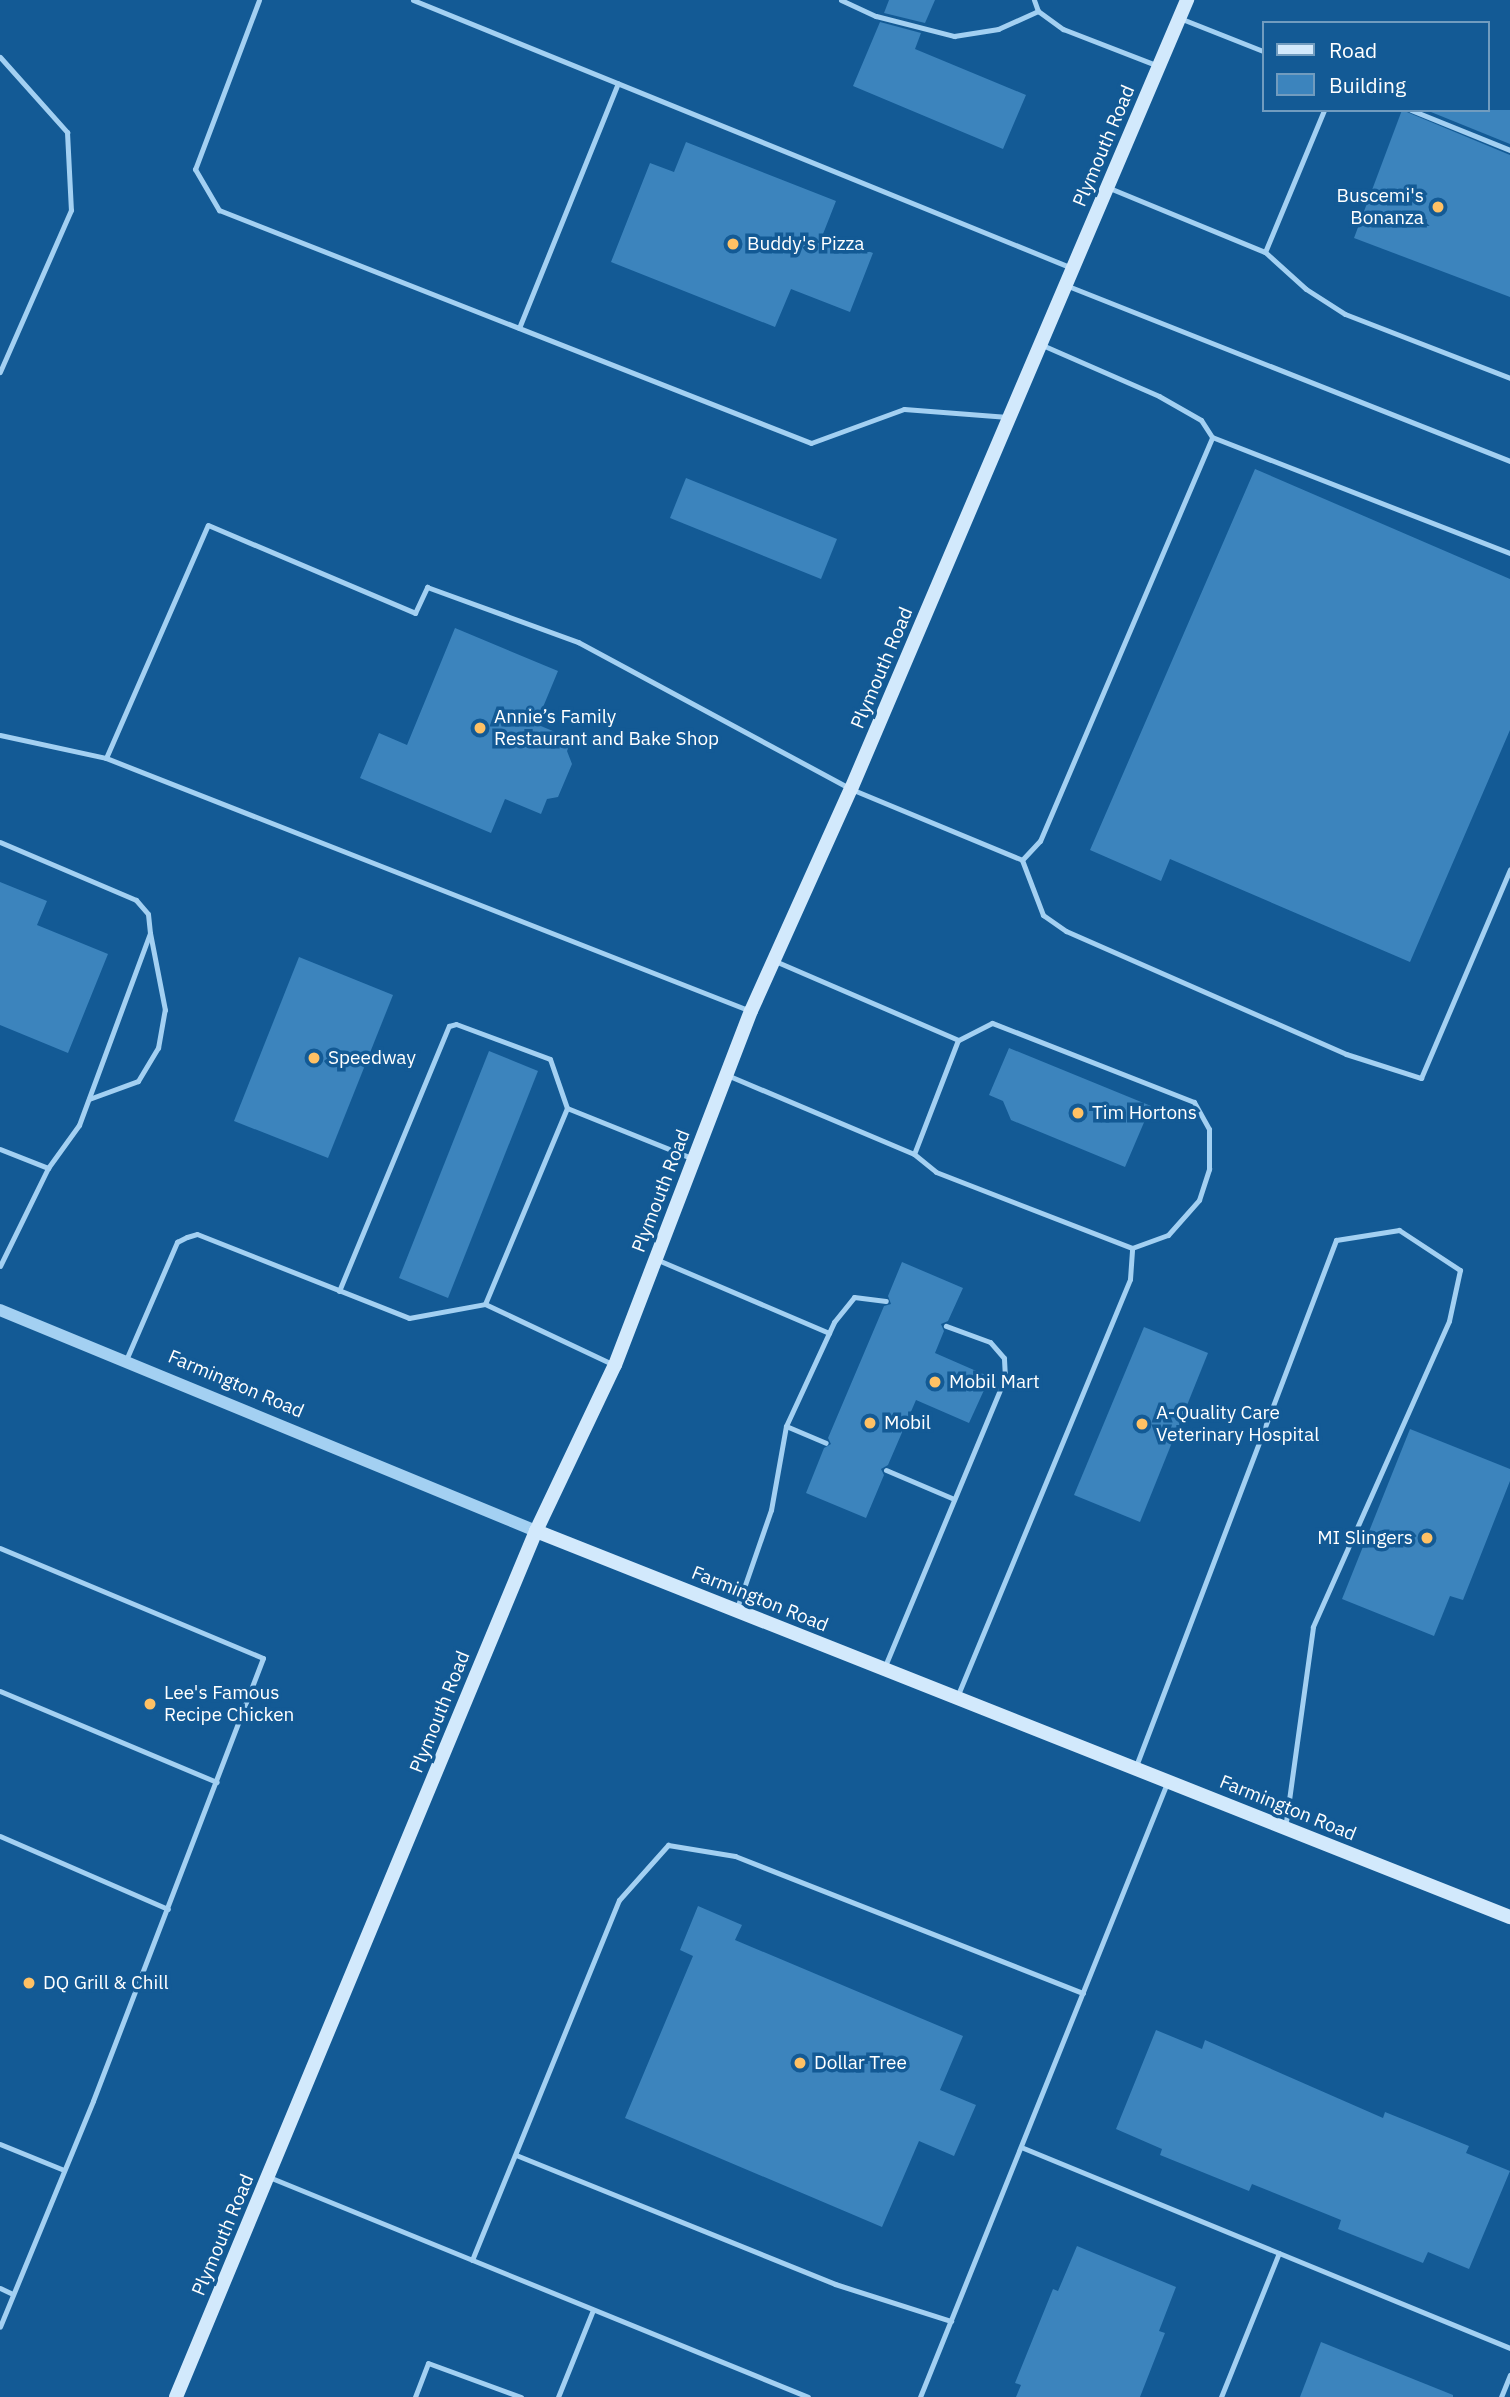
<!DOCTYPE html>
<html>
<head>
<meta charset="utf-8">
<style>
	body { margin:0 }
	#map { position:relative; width:1510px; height:2397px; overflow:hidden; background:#135a95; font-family:"IBM Plex Sans",sans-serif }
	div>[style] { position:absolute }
	.building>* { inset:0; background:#3c84bd }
	.service>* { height:5px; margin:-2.5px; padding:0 2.5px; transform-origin:2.5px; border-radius:2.5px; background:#a3d0f2 }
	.tertiary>* { height:12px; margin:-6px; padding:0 6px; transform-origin:6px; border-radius:6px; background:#a3d0f2 }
	.secondary>* { height:14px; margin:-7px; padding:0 7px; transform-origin:7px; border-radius:7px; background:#d2e9fc }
	.dots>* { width:19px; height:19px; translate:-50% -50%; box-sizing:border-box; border:4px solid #135a95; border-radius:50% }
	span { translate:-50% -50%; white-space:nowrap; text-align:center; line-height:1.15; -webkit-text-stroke:7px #135a95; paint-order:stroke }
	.street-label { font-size:19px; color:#fff }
	.poi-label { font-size:19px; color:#fff }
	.right { translate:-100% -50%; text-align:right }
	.left { translate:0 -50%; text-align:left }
	.legend { position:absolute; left:1262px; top:21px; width:228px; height:91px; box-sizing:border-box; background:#135a95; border:2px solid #719cbf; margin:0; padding:9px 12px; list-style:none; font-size:21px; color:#fff }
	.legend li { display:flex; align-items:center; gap:14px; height:35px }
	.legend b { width:35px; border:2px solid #719cbf }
</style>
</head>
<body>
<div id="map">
	<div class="building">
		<i style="clip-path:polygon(889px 0,935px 0,925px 23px,884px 13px)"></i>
		<i style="clip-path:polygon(880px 22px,921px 33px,915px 49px,1026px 95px,1003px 149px,853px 86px)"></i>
		<i style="clip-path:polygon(1402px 110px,1510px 155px,1510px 297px,1354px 238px)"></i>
		<i style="clip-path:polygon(1426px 110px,1510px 110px,1510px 144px)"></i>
		<i style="clip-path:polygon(686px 142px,836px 201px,823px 234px,873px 253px,850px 312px,791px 289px,775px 327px,611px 262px,650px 163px,674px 172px)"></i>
		<i style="clip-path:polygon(1255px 469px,1510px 579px,1510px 730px,1410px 962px,1170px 859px,1161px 881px,1090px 850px)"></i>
		<i style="clip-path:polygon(686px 478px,837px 539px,821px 579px,670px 518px)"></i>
		<i style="clip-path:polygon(455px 628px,558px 671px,536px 724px,572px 739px,567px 751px,572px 764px,558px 797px,547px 799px,541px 814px,505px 799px,491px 833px,360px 778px,379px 733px,407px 745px)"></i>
		<i style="clip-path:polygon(0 882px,47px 901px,37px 925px,108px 954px,68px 1053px,0 1025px)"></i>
		<i style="clip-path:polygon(299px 957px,393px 995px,328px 1158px,234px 1121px)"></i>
		<i style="clip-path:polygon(1009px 1048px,1151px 1106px,1125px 1167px,1011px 1120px,1003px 1101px,989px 1095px)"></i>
		<i style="clip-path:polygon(489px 1051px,538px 1071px,448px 1298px,399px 1278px)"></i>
		<i style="clip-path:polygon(902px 1262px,963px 1288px,948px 1321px,941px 1324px,944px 1331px,935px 1353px,990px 1377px,969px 1423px,916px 1400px,888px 1465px,881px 1469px,884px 1475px,866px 1518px,806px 1493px,824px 1448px,831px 1444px,828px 1438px,884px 1306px,891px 1304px,888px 1296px)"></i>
		<i style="clip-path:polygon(1144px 1327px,1208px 1353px,1140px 1522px,1074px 1495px)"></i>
		<i style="clip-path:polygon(1410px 1429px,1510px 1469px,1510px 1481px,1463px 1600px,1450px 1596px,1434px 1636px,1342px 1599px)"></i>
		<i style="clip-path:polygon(698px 1906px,742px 1925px,735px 1940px,963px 2036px,940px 2090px,976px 2105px,954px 2156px,919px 2141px,882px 2227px,625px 2118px,693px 1956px,680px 1950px)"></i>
		<i style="clip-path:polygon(1156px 2030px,1202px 2049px,1205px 2040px,1383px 2118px,1385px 2112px,1469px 2146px,1466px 2153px,1510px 2171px,1469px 2269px,1428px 2252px,1423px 2263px,1338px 2229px,1341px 2220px,1252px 2184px,1249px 2191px,1160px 2155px,1162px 2149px,1116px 2129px)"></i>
		<i style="clip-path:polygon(1077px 2246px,1176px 2287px,1159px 2331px,1165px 2333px,1140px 2397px,1016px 2397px,1021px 2385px,1015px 2383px,1053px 2289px,1058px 2291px)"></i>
		<i style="clip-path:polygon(1321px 2342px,1453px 2395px,1453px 2397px,1300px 2397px)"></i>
	</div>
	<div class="service">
		<i style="left:259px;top:0;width:181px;rotate:110.7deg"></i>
		<i style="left:195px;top:169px;width:48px;rotate:59.7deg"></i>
		<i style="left:219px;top:210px;width:636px;rotate:21.48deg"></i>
		<i style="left:811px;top:443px;width:99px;rotate:-20.1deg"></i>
		<i style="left:904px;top:409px;width:104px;rotate:4.4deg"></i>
		<i style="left:413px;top:0;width:711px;rotate:22.13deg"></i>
		<i style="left:841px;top:0;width:38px;rotate:25deg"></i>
		<i style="left:876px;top:16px;width:81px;rotate:14.4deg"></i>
		<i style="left:954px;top:36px;width:45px;rotate:-9deg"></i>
		<i style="left:998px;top:29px;width:44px;rotate:-24.2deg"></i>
		<i style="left:1034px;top:0;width:12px;rotate:70deg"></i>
		<i style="left:1038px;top:11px;width:31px;rotate:36deg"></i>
		<i style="left:1063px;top:29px;width:100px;rotate:21.2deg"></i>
		<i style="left:1182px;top:19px;width:87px;rotate:21.6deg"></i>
		<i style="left:0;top:57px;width:101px;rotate:48.2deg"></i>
		<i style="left:67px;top:132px;width:78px;rotate:87.1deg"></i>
		<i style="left:71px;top:210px;width:177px;rotate:113.7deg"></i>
		<i style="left:1411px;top:110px;width:107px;rotate:22deg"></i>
		<i style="left:1107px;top:187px;width:171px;rotate:22.4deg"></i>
		<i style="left:1265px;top:252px;width:55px;rotate:42.1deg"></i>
		<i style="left:1306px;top:289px;width:46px;rotate:32.7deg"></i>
		<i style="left:1345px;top:314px;width:177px;rotate:21.2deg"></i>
		<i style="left:1265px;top:252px;width:154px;rotate:-67.4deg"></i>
		<i style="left:1068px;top:286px;width:475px;rotate:21.6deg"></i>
		<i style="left:519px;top:328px;width:264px;rotate:-68deg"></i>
		<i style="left:1212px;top:437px;width:320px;rotate:21.3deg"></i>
		<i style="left:0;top:735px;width:108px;rotate:12.2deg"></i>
		<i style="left:0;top:842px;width:148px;rotate:23.1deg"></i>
		<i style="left:136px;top:900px;width:18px;rotate:49deg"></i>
		<i style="left:148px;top:914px;width:19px;rotate:84deg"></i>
		<i style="left:150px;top:933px;width:205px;rotate:110.3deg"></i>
		<i style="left:79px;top:1125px;width:53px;rotate:125.8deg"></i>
		<i style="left:48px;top:1168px;width:109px;rotate:116.1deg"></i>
		<i style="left:1022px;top:860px;width:59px;rotate:69.1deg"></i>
		<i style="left:1043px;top:915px;width:28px;rotate:35deg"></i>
		<i style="left:1066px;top:931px;width:306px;rotate:23.7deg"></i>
		<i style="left:1346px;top:1054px;width:79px;rotate:17.7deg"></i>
		<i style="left:1421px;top:1078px;width:227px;rotate:-66.9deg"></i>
		<i style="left:775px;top:961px;width:199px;rotate:23.3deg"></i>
		<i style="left:748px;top:1010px;width:690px;rotate:-158.57deg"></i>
		<i style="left:106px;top:758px;width:254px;rotate:-66.4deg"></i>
		<i style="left:208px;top:525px;width:225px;rotate:23deg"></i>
		<i style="left:415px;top:613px;width:29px;rotate:-65deg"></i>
		<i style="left:427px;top:587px;width:161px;rotate:20deg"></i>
		<i style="left:578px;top:642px;width:310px;rotate:28.3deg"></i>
		<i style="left:851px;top:789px;width:185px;rotate:22.5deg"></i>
		<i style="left:1022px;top:860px;width:26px;rotate:-47deg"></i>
		<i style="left:1040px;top:841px;width:439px;rotate:-66.9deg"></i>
		<i style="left:1212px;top:437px;width:20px;rotate:-123deg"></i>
		<i style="left:1201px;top:420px;width:48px;rotate:-150.3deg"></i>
		<i style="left:1159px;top:396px;width:130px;rotate:-156.4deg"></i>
		<i style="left:727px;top:1075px;width:203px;rotate:22.9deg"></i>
		<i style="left:914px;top:1154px;width:28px;rotate:39deg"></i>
		<i style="left:936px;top:1172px;width:210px;rotate:21.2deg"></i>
		<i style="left:1132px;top:1248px;width:38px;rotate:-20deg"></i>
		<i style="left:1168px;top:1235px;width:47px;rotate:-48.5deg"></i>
		<i style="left:1199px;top:1200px;width:33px;rotate:-72deg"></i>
		<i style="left:1209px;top:1169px;width:40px;rotate:-90deg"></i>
		<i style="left:1209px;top:1129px;width:31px;rotate:-119deg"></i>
		<i style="left:1194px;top:1102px;width:217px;rotate:-158.6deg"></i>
		<i style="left:992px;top:1023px;width:38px;rotate:153deg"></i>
		<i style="left:958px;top:1040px;width:122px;rotate:111.1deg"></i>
		<i style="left:89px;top:1099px;width:52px;rotate:-20.2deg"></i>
		<i style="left:138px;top:1081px;width:39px;rotate:-59deg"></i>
		<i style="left:158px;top:1048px;width:39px;rotate:-80deg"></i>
		<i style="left:165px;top:1010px;width:78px;rotate:-101deg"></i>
		<i style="left:0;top:1149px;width:52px;rotate:21.6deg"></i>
		<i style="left:658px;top:1260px;width:186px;rotate:23.1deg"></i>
		<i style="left:339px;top:1291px;width:287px;rotate:-67.5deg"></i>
		<i style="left:449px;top:1026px;width:7px;rotate:-16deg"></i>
		<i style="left:456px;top:1024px;width:100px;rotate:20.4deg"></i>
		<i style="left:550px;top:1059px;width:52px;rotate:70.9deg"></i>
		<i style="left:485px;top:1304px;width:140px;rotate:25.3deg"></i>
		<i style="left:126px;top:1360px;width:129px;rotate:-66.6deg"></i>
		<i style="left:177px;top:1242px;width:11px;rotate:-27deg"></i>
		<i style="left:187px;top:1237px;width:10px;rotate:-17deg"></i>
		<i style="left:197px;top:1234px;width:228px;rotate:21.6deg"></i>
		<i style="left:409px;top:1318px;width:77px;rotate:-10.4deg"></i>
		<i style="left:485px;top:1304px;width:212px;rotate:-67.3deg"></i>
		<i style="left:567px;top:1108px;width:137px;rotate:21.9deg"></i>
		<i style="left:786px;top:1426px;width:43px;rotate:23deg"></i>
		<i style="left:886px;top:1470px;width:74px;rotate:23.1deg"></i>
		<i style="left:0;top:1548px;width:285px;rotate:22.7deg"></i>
		<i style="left:263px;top:1658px;width:474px;rotate:111deg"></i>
		<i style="left:93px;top:2101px;width:244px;rotate:112.4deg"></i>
		<i style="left:737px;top:1608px;width:104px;rotate:-70.9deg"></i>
		<i style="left:771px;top:1510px;width:85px;rotate:-79.9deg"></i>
		<i style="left:786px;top:1426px;width:115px;rotate:-65.2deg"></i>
		<i style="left:834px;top:1322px;width:32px;rotate:-51deg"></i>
		<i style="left:854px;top:1297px;width:32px;rotate:7deg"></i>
		<i style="left:885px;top:1666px;width:312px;rotate:-67.4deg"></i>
		<i style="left:1005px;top:1378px;width:20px;rotate:-93deg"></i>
		<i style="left:1004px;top:1358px;width:21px;rotate:-131deg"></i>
		<i style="left:990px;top:1342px;width:47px;rotate:-160deg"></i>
		<i style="left:0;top:1691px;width:235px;rotate:22.8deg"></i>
		<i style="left:957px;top:1697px;width:452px;rotate:-67.5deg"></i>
		<i style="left:1130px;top:1279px;width:31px;rotate:-86deg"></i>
		<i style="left:1136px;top:1766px;width:563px;rotate:-69.18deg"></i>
		<i style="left:1336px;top:1240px;width:64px;rotate:-9deg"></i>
		<i style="left:1399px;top:1230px;width:73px;rotate:33.3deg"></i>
		<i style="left:1460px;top:1270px;width:52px;rotate:102.2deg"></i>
		<i style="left:1449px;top:1321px;width:335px;rotate:114deg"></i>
		<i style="left:1313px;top:1627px;width:203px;rotate:97.9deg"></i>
		<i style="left:0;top:1836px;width:183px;rotate:23.5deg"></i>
		<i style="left:0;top:2144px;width:69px;rotate:22.1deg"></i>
		<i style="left:1021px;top:2147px;width:529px;rotate:22.34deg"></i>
		<i style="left:516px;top:2155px;width:344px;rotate:22deg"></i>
		<i style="left:835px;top:2284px;width:122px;rotate:17.7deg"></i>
		<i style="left:269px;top:2177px;width:582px;rotate:22.2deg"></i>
		<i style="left:472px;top:2260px;width:389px;rotate:-67.8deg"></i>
		<i style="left:619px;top:1900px;width:74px;rotate:-48.3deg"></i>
		<i style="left:668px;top:1845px;width:68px;rotate:9.3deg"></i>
		<i style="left:735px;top:1856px;width:374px;rotate:21.5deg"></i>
		<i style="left:0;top:2288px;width:14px;rotate:25deg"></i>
		<i style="left:415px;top:2397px;width:36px;rotate:-69deg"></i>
		<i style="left:428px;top:2363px;width:99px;rotate:20.1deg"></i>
		<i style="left:558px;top:2397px;width:94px;rotate:-68.1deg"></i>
		<i style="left:920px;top:2397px;width:662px;rotate:-68.09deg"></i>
		<i style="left:1221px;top:2397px;width:155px;rotate:-68.1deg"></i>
		<i style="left:1501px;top:2397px;width:24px;rotate:-68deg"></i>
	</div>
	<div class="tertiary">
		<i style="left:0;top:1310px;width:580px;rotate:22.41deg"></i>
	</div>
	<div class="secondary">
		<i style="left:536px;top:1531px;width:1048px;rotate:21.62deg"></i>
		<i style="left:176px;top:2397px;width:938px;rotate:-67.43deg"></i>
		<i style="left:536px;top:1531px;width:184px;rotate:-64.6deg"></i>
		<i style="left:615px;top:1365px;width:379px;rotate:-69deg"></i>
		<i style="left:751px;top:1011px;width:243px;rotate:-65.8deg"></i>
		<i style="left:851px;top:789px;width:858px;rotate:-66.93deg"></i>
	</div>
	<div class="dots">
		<i style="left:1438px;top:207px;background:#ffc164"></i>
		<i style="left:733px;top:244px;background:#ffc164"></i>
		<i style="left:480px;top:728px;background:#ffc164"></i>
		<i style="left:314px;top:1058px;background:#ffc164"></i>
		<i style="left:1078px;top:1113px;background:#ffc164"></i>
		<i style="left:935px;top:1382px;background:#ffc164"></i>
		<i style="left:870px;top:1423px;background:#ffc164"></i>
		<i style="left:1142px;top:1424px;background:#ffc164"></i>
		<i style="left:1427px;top:1538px;background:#ffc164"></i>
		<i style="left:150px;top:1704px;background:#ffc164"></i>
		<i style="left:29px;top:1983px;background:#ffc164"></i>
		<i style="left:800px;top:2063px;background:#ffc164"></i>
	</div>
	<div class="street-label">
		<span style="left:1104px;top:146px;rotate:-67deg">Plymouth Road</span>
		<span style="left:882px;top:668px;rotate:-67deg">Plymouth Road</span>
		<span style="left:661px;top:1191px;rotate:-69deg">Plymouth Road</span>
		<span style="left:236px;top:1384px;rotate:23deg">Farmington Road</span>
		<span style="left:760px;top:1599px;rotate:22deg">Farmington Road</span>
		<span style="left:440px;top:1712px;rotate:-68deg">Plymouth Road</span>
		<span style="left:1288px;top:1808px;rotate:22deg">Farmington Road</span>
		<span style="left:223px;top:2235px;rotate:-67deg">Plymouth Road</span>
	</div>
	<div class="poi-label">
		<span class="right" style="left:1424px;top:207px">Buscemi's<br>Bonanza</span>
		<span class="left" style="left:747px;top:244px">Buddy's Pizza</span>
		<span class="left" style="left:494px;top:728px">Annie’s Family<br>Restaurant and Bake Shop</span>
		<span class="left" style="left:328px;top:1058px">Speedway</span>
		<span class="left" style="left:1092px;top:1113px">Tim Hortons</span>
		<span class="left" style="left:949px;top:1382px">Mobil Mart</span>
		<span class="left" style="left:1156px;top:1424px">A-Quality Care<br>Veterinary Hospital</span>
		<span class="left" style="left:884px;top:1423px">Mobil</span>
		<span class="right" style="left:1413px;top:1538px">MI Slingers</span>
		<span class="left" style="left:164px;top:1704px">Lee's Famous<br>Recipe Chicken</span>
		<span class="left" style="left:43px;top:1983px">DQ Grill &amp; Chill</span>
		<span class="left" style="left:814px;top:2063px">Dollar Tree</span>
	</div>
	<ul class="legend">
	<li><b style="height:9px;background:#d2e9fc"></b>Road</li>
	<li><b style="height:19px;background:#3c84bd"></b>Building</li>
	</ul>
</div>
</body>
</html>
